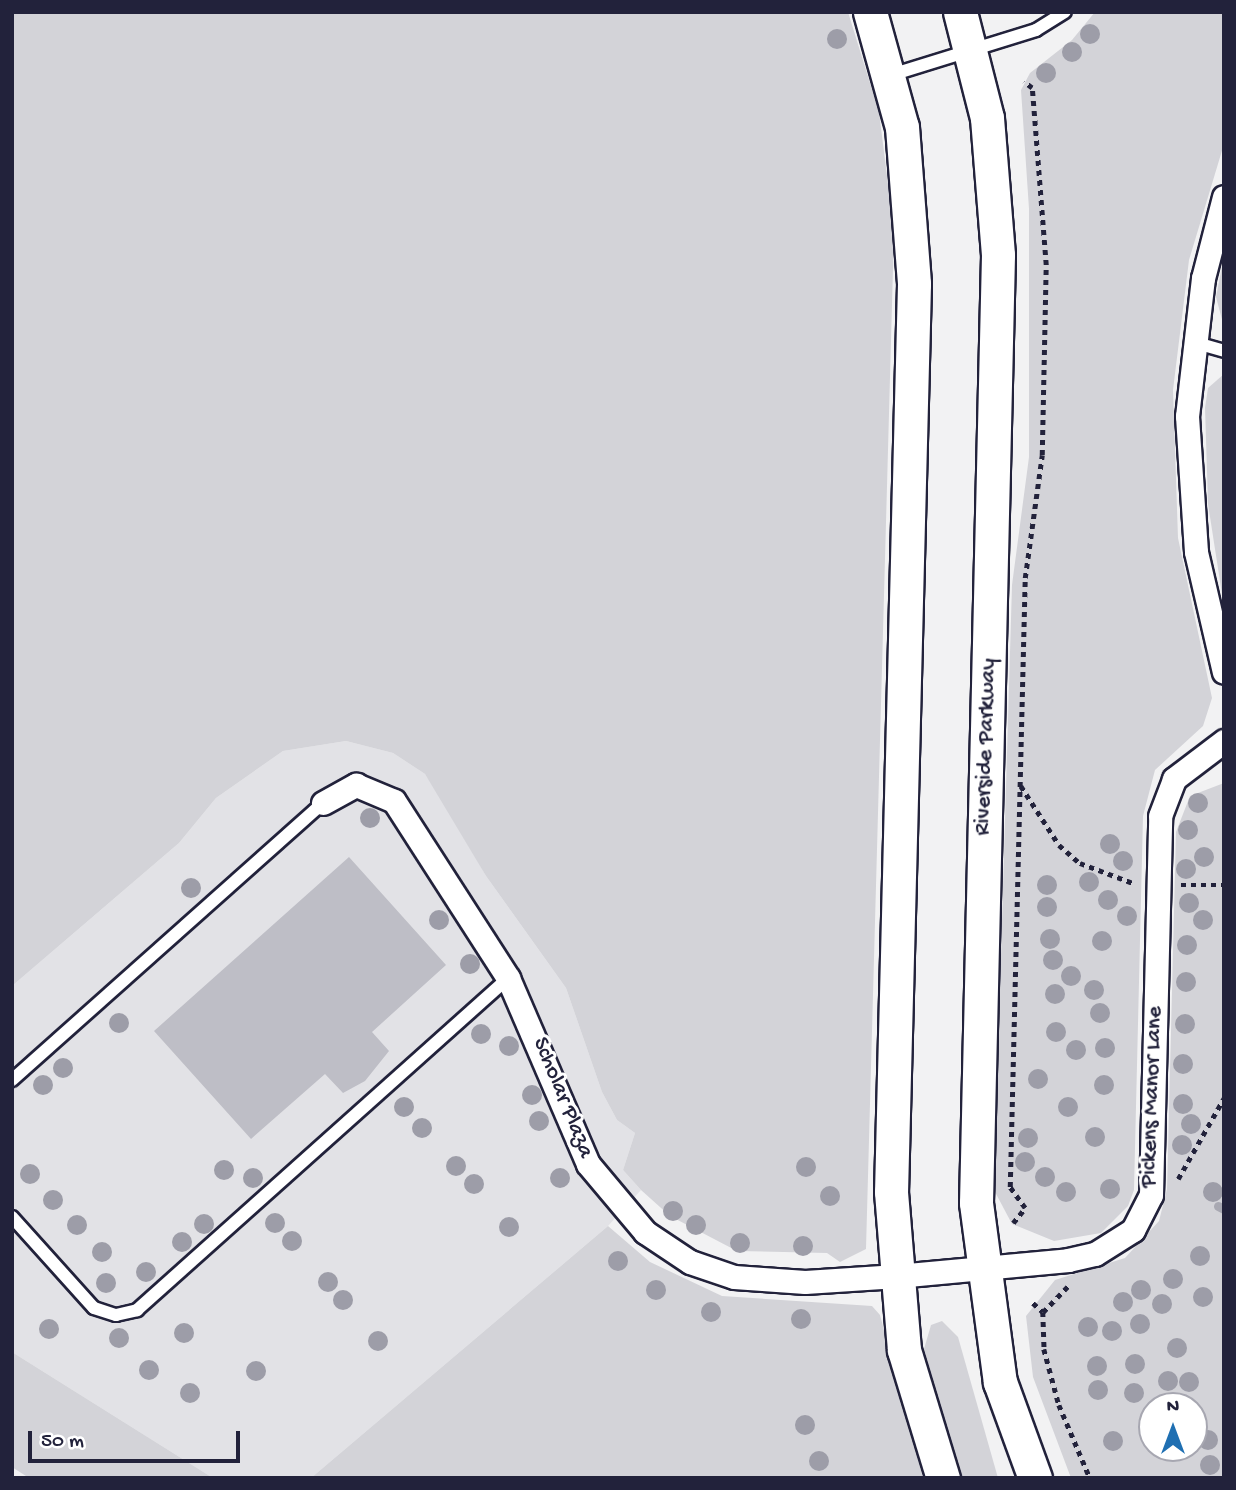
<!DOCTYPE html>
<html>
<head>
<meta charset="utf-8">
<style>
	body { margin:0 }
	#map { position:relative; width:1236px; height:1490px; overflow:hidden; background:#f2f2f3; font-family:"Gochi Hand",sans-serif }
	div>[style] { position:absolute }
	.built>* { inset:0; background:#e2e2e6 }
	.green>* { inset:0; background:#d3d3d8 }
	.stream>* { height:9px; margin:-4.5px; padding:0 4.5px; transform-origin:4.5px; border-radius:4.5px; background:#a8a8b2 }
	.building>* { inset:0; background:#bebec6 }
	.path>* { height:4.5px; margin-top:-2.25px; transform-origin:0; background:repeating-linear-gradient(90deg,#22223b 0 5px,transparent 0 10px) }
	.roads { filter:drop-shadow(2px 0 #22223b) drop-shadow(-2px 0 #22223b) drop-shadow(0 2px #22223b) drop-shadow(0 -2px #22223b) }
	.service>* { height:12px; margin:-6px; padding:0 6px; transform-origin:6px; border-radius:6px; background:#fff }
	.minor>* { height:23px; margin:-11.5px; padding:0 11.5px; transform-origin:11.5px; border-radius:11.5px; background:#fff }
	.secondary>* { height:33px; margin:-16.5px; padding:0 16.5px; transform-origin:16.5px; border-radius:16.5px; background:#fff }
	.trees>* { width:20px; height:20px; margin:-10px; border-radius:50%; background:#9d9da8 }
	span { translate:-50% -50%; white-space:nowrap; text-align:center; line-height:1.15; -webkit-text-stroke:6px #fff; paint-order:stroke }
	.street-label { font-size:23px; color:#22223b }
	.frame { position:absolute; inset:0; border:14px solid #22223b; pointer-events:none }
	.north { position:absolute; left:1138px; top:1392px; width:70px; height:70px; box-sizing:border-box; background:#fff; border:2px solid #a7a7b1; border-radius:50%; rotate:0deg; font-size:19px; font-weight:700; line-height:28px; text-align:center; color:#22223b }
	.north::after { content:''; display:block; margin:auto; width:24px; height:32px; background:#1f6fb2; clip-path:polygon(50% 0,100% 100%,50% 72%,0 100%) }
	.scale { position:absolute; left:28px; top:1431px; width:212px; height:32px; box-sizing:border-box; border:4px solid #22223b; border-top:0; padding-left:9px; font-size:21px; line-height:24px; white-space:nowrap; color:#22223b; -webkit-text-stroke:5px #fff; paint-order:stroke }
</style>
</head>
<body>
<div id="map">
	<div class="built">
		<i style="clip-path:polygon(346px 741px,393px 753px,425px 774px,445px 802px,486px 876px,566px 988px,602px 1092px,617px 1120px,635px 1133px,623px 1170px,641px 1190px,608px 1226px,311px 1478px,213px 1478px,12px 1352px,12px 986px,179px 843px,216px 798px,283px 751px)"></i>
	</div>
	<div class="green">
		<i style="clip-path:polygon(12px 12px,848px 12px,879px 112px,894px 232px,866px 1249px,840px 1262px,827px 1253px,737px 1251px,670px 1216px,641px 1190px,623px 1170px,635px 1133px,617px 1120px,602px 1092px,566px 988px,486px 876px,425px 774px,393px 753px,346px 741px,283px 751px,216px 798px,179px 843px,12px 986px)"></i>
		<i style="clip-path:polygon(1095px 12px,1224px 12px,1224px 144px,1189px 260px,1173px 390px,1178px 538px,1212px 698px,1203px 726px,1155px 770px,1143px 816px,1134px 1190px,1128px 1206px,1101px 1233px,1054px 1241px,1012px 1224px,994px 1190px,1012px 585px,1029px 457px,1029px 209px,1021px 90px,1030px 73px,1072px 40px)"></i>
		<i style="clip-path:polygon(1224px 256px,1224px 327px,1216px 297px)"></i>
		<i style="clip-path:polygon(1224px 374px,1224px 607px,1208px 504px,1205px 408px,1208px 388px)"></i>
		<i style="clip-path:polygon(evenodd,1224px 783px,1224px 1478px,1071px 1478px,1033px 1377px,1026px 1316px,1055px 1280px,1125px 1258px,1159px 1221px,1167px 1189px,1176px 832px,1190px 796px,1224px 783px,1152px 1406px,1194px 1406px,1194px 1448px,1152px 1448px,1152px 1406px)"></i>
		<i style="clip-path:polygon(608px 1226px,650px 1262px,722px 1296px,872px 1306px,880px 1315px,923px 1478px,311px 1478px)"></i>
		<i style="clip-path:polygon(942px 1321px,958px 1337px,998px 1478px,959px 1478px,924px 1349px,931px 1325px)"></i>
		<i style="clip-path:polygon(12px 1352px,213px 1478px,29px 1478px,12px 1467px)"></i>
	</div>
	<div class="stream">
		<i style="left:1218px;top:1206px;width:7px;rotate:27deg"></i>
	</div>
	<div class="building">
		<i style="clip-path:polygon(349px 857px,446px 965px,372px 1032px,389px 1051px,365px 1081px,343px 1093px,325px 1074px,251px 1139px,154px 1031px)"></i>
	</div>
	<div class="path">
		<i style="left:1021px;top:786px;width:70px;rotate:57.2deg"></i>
		<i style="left:1059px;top:845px;width:28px;rotate:41deg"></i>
		<i style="left:1080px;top:863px;width:57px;rotate:20.7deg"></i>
		<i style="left:1181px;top:885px;width:43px"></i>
		<i style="left:1178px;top:1179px;width:93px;rotate:-60.4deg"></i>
		<i style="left:1013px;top:1223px;width:19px;rotate:-51deg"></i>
		<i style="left:1025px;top:1208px;width:26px;rotate:-126deg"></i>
		<i style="left:1010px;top:1187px;width:609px;rotate:-88.59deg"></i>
		<i style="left:1025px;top:578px;width:124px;rotate:-82.1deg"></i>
		<i style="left:1042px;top:455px;width:190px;rotate:-88.8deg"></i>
		<i style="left:1046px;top:265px;width:178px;rotate:-94.5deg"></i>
		<i style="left:1032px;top:88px;width:10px;rotate:-143deg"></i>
		<i style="left:1033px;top:1303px;width:13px;rotate:42deg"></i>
		<i style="left:1043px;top:1312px;width:37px;rotate:88deg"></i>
		<i style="left:1044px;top:1349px;width:58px;rotate:75deg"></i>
		<i style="left:1059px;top:1405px;width:79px;rotate:67deg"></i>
		<i style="left:1043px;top:1312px;width:36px;rotate:-46deg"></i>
	</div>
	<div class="roads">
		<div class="service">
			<i style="left:891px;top:75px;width:152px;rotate:-17.2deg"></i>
			<i style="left:1036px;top:30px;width:34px;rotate:-32deg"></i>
			<i style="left:1193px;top:342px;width:32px;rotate:16deg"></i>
			<i style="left:12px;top:1080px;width:416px;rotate:-41.7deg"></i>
			<i style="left:12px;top:1217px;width:122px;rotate:48deg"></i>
			<i style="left:94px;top:1308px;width:23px;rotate:18deg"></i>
			<i style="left:116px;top:1315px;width:22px;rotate:-13deg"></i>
			<i style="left:137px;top:1310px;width:498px;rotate:-41.8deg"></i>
		</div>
		<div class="minor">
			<i style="left:1224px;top:197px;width:84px;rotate:104.5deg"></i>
			<i style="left:1203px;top:278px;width:139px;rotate:96.6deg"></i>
			<i style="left:1187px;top:416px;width:136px;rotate:86.2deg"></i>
			<i style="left:1196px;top:552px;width:123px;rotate:76.9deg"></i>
			<i style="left:323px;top:803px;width:38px;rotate:-29deg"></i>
			<i style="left:356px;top:785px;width:41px;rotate:22.8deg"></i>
			<i style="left:394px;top:801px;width:211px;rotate:57.2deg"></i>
			<i style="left:508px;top:978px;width:202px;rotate:66.7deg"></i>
			<i style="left:588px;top:1164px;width:89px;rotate:50deg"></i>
			<i style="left:645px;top:1232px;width:54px;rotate:33.7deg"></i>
			<i style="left:690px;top:1262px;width:46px;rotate:18.8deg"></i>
			<i style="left:734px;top:1277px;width:71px;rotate:4deg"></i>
			<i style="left:805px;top:1282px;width:92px;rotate:-3.7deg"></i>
			<i style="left:897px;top:1276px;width:172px;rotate:-5.3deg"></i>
			<i style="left:1068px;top:1260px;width:28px;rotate:-13deg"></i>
			<i style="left:1095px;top:1254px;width:45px;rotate:-32.3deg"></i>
			<i style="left:1133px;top:1230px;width:39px;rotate:-63deg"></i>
			<i style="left:1151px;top:1195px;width:379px;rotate:-88.6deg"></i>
			<i style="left:1160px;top:816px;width:40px;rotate:-69deg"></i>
			<i style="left:1174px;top:779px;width:63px;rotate:-37.2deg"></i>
		</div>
		<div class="secondary">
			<i style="left:870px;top:12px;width:119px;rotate:74.5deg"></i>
			<i style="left:902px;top:127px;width:157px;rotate:85.6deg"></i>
			<i style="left:914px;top:284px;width:908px;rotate:91.45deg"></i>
			<i style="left:891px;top:1192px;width:159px;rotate:85.3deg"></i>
			<i style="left:904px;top:1350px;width:134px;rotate:73.1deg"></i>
			<i style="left:960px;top:12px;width:109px;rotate:75.7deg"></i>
			<i style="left:987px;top:118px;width:137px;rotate:85.4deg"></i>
			<i style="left:998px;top:255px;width:948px;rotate:91.33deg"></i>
			<i style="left:976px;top:1203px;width:181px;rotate:82.4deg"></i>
			<i style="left:1000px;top:1382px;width:102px;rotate:70deg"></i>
		</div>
	</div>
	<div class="trees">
		<i style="left:1090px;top:34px"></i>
		<i style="left:837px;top:39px"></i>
		<i style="left:1072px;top:52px"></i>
		<i style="left:1046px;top:73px"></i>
		<i style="left:1198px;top:803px"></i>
		<i style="left:370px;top:818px"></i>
		<i style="left:1188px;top:830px"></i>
		<i style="left:1110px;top:844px"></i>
		<i style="left:1204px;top:857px"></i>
		<i style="left:1123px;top:861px"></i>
		<i style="left:1186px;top:869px"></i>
		<i style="left:1089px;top:882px"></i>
		<i style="left:1047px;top:885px"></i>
		<i style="left:191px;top:888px"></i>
		<i style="left:1108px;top:900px"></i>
		<i style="left:1189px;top:903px"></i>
		<i style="left:1047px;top:907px"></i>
		<i style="left:1127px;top:916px"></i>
		<i style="left:439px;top:920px"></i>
		<i style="left:1203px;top:920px"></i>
		<i style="left:1050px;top:939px"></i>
		<i style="left:1102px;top:941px"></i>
		<i style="left:1187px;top:945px"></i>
		<i style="left:1053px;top:960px"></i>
		<i style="left:470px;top:964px"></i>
		<i style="left:1071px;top:976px"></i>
		<i style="left:1186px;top:982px"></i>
		<i style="left:1094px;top:990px"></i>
		<i style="left:1055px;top:994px"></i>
		<i style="left:1100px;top:1013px"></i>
		<i style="left:119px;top:1023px"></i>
		<i style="left:1185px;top:1024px"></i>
		<i style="left:1056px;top:1032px"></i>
		<i style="left:481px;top:1034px"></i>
		<i style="left:509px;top:1046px"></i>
		<i style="left:1105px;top:1048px"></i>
		<i style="left:1076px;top:1050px"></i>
		<i style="left:1183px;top:1064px"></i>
		<i style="left:63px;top:1068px"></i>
		<i style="left:1038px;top:1079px"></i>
		<i style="left:43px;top:1085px"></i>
		<i style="left:1104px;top:1085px"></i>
		<i style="left:532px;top:1095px"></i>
		<i style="left:1183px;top:1104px"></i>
		<i style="left:404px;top:1107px"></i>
		<i style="left:1068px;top:1107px"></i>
		<i style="left:539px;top:1121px"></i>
		<i style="left:1191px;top:1124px"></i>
		<i style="left:422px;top:1128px"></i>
		<i style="left:1095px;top:1137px"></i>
		<i style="left:1028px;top:1138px"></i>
		<i style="left:1182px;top:1145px"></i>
		<i style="left:1025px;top:1162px"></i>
		<i style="left:456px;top:1166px"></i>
		<i style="left:806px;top:1167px"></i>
		<i style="left:224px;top:1170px"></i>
		<i style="left:30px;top:1174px"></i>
		<i style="left:1045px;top:1177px"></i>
		<i style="left:253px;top:1178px"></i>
		<i style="left:560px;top:1178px"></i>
		<i style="left:474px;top:1184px"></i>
		<i style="left:1110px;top:1189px"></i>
		<i style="left:1066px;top:1192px"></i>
		<i style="left:1213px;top:1192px"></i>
		<i style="left:830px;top:1196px"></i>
		<i style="left:53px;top:1200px"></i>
		<i style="left:673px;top:1211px"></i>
		<i style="left:275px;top:1223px"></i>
		<i style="left:204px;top:1224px"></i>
		<i style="left:77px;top:1225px"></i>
		<i style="left:696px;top:1225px"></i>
		<i style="left:509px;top:1227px"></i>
		<i style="left:292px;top:1241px"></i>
		<i style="left:182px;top:1242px"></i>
		<i style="left:740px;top:1243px"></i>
		<i style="left:803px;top:1246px"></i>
		<i style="left:102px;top:1252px"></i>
		<i style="left:1200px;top:1256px"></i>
		<i style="left:618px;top:1261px"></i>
		<i style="left:146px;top:1272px"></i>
		<i style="left:1173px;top:1279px"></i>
		<i style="left:328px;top:1282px"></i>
		<i style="left:106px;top:1283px"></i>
		<i style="left:656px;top:1290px"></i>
		<i style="left:1141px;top:1290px"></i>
		<i style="left:1203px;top:1297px"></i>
		<i style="left:343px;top:1300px"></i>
		<i style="left:1123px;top:1302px"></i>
		<i style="left:1162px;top:1304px"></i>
		<i style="left:711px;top:1312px"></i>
		<i style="left:801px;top:1319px"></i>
		<i style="left:1140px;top:1324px"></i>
		<i style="left:1088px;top:1327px"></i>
		<i style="left:49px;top:1329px"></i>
		<i style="left:1112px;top:1331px"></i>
		<i style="left:184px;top:1333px"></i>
		<i style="left:119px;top:1338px"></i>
		<i style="left:378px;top:1341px"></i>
		<i style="left:1177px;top:1348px"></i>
		<i style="left:1135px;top:1364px"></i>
		<i style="left:1097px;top:1366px"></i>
		<i style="left:149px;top:1370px"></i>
		<i style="left:256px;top:1371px"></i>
		<i style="left:1168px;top:1381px"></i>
		<i style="left:1189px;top:1382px"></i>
		<i style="left:1098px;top:1390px"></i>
		<i style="left:190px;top:1393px"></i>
		<i style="left:1134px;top:1393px"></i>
		<i style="left:805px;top:1425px"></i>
		<i style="left:1208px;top:1440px"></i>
		<i style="left:1113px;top:1441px"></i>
		<i style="left:819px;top:1461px"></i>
		<i style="left:1210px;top:1465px"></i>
	</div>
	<div class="street-label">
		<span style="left:987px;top:747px;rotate:-88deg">Riverside Parkway</span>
		<span style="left:1153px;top:1097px;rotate:-88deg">Pickens Manor Lane</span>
		<span style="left:562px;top:1098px;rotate:68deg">Scholar Plaza</span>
	</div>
	<div class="frame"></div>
	<div class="north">N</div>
	<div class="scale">50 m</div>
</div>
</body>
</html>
